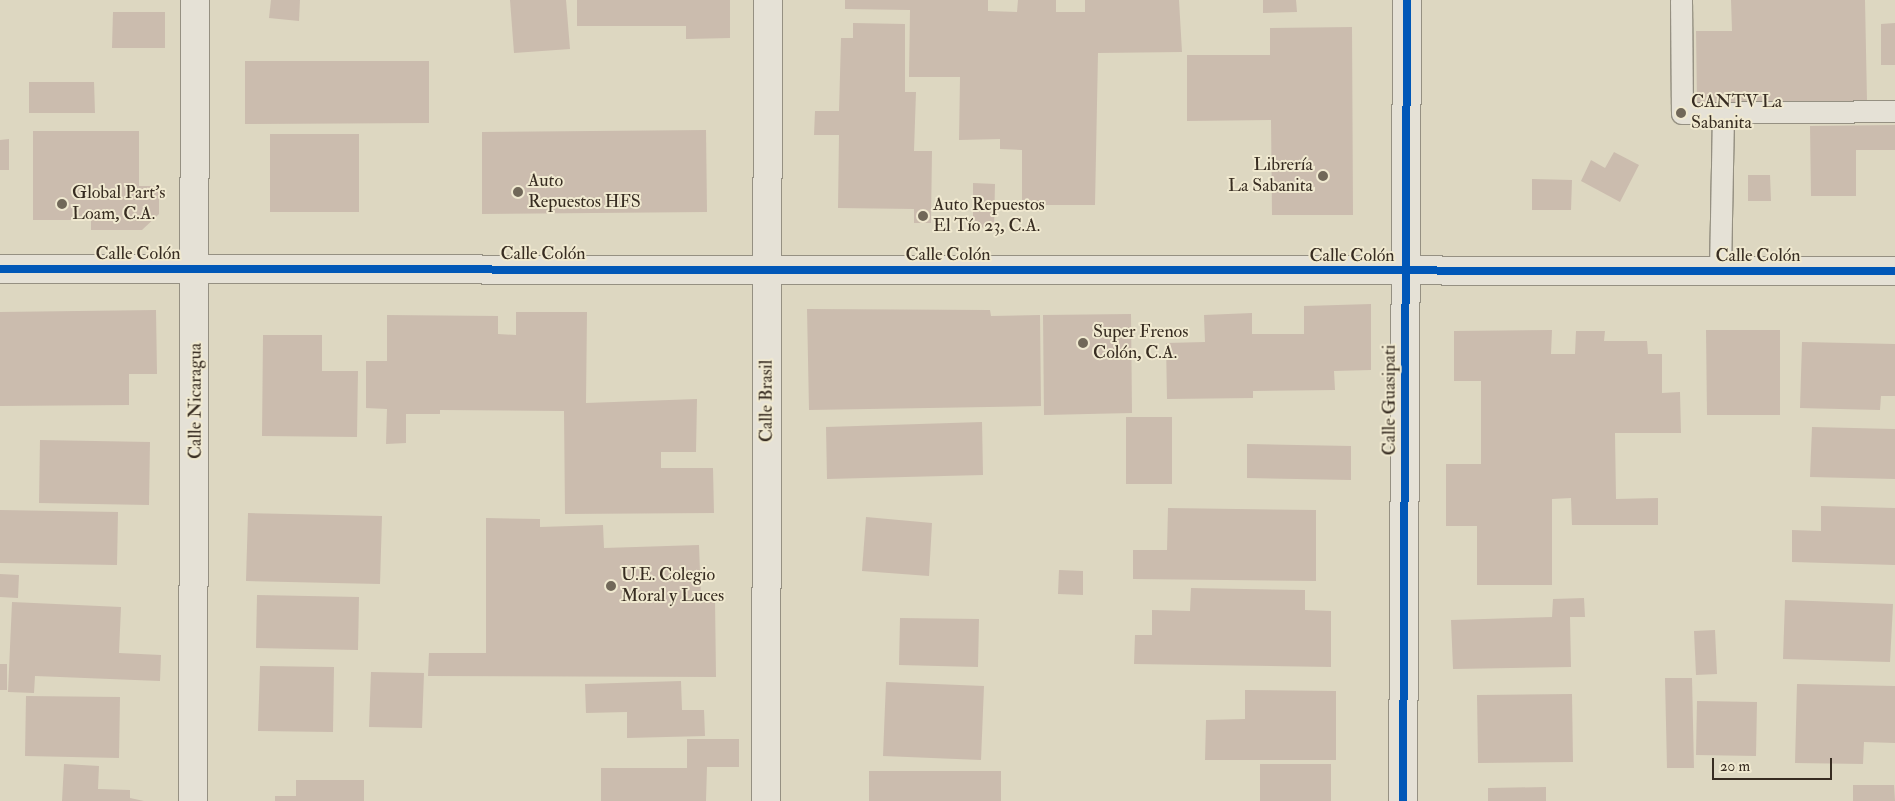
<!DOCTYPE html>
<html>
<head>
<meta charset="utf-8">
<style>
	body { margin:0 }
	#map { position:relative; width:1895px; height:801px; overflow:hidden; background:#ddd7c1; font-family:"IM FELL Double Pica",serif }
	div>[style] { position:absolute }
	.building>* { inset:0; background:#cbbcae }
	.roads { filter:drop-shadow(1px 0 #959082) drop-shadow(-1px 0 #959082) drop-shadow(0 1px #959082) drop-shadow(0 -1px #959082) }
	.service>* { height:21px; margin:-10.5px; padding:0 10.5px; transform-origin:10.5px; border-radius:10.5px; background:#e5e1d6 }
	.minor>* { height:28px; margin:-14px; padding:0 14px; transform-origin:14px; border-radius:14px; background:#e5e1d6 }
	.cycleway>* { height:8px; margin:-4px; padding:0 4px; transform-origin:4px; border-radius:4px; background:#0057b8 }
	.dots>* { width:14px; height:14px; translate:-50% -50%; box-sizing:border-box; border:2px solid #f0e9d0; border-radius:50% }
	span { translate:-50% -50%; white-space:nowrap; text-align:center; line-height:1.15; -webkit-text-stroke:4px #f0e9d0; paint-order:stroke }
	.poi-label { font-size:18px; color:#372c21 }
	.left { translate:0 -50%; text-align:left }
	.right { translate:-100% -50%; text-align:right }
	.street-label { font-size:18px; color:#372c21 }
	.scale { position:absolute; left:1712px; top:758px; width:120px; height:22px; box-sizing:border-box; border:2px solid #372c21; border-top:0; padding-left:6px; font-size:15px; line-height:18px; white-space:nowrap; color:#372c21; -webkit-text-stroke:4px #f0e9d0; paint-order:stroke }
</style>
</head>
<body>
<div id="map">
	<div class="building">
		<i style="clip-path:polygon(271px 0,300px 0,299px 21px,269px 18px)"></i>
		<i style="clip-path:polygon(510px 0,566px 0,570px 49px,514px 53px)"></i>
		<i style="clip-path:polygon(577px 0,730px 0,730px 38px,686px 39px,686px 26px,577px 26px)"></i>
		<i style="clip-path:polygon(845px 0,988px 0,988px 11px,1017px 12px,1018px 0,1056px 0,1056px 12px,1085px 12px,1085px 0,1179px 0,1182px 52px,1098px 53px,1095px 205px,1022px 205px,1022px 150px,1000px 149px,1000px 139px,959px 140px,960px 77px,909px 77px,910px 10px,845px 9px)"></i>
		<i style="clip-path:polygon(1263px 0,1296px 0,1297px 12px,1263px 13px)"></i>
		<i style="clip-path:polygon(1731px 0,1865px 0,1867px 101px,1697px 103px,1696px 31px,1732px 31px)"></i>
		<i style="clip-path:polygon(113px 12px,165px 12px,165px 48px,112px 48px)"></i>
		<i style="clip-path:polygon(853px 23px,905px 24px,905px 92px,916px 92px,914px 151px,932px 151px,931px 223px,914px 223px,914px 209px,838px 208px,839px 135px,814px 135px,815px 111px,839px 111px,841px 38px,853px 38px)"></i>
		<i style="clip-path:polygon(1895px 23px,1895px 65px,1881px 65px,1881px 24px)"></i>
		<i style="clip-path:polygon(1352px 27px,1353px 215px,1272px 215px,1271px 120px,1187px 121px,1187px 55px,1270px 55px,1270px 28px)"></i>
		<i style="clip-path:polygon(245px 61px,429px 61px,429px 123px,245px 124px)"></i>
		<i style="clip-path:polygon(29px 82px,94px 82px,95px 113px,29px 113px)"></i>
		<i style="clip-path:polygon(1895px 125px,1895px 150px,1856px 150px,1856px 196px,1811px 196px,1810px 126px)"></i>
		<i style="clip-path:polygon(706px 130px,707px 212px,482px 214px,482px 132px)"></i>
		<i style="clip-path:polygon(33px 131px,139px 131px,139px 186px,159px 186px,159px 214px,142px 230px,91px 230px,91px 220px,33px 220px)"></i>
		<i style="clip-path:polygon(270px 134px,359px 134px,359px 212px,270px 212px)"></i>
		<i style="clip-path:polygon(9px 139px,9px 170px,0 170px,0 140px)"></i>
		<i style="clip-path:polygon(1614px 152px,1639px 165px,1620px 202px,1581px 181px,1591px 160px,1605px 168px)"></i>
		<i style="clip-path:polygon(1748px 175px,1770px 175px,1771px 201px,1748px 201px)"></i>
		<i style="clip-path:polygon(1532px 179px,1572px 180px,1571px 210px,1532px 210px)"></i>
		<i style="clip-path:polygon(973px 183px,995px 184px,994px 228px,973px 227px)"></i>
		<i style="clip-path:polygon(1371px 304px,1371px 370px,1334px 371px,1335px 390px,1253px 391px,1253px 398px,1167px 399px,1166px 343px,1205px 342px,1204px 315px,1252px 313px,1252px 334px,1304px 334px,1304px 306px)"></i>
		<i style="clip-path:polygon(807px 309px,990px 310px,991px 316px,1040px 315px,1041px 406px,809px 410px)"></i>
		<i style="clip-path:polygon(156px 310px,157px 374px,129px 374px,129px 405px,0 406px,0 312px)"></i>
		<i style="clip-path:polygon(516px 312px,587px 312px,586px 403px,697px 399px,696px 452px,661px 452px,661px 468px,713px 468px,714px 513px,565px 514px,564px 411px,440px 410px,440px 414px,406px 414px,406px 443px,386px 444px,387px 409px,366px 408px,366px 361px,387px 361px,387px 315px,498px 316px,498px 334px,516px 335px)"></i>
		<i style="clip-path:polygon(1131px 314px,1132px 413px,1044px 415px,1043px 315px)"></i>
		<i style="clip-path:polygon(1552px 330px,1551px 354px,1575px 354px,1576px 331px,1605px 331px,1604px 341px,1647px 341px,1648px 354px,1662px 354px,1662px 393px,1680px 392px,1681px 433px,1615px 433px,1616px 499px,1658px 498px,1658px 525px,1572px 525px,1571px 498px,1552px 499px,1552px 585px,1477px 585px,1477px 526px,1446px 526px,1446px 464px,1481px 464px,1481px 381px,1454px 381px,1454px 331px)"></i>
		<i style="clip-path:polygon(1706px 330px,1780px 330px,1780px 415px,1707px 415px)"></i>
		<i style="clip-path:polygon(263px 335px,322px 335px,322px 371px,358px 371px,357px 437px,262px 436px)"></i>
		<i style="clip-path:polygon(1802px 342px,1895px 344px,1895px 396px,1881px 396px,1880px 410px,1800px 408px)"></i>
		<i style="clip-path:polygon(1126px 417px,1172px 417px,1172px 484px,1126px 484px)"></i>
		<i style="clip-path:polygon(982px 422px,983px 475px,827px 479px,826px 427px)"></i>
		<i style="clip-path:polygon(1812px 427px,1895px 429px,1895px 479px,1810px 477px)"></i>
		<i style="clip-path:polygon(40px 440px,150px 442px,149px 505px,39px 503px)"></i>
		<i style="clip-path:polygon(1247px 444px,1351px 446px,1351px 480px,1247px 478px)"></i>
		<i style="clip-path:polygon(1821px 506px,1895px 508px,1895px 565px,1792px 562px,1792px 530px,1821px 531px)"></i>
		<i style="clip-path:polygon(1168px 508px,1316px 510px,1316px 581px,1133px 579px,1133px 550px,1167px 550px)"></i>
		<i style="clip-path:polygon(0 510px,118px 512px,117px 565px,0 563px)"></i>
		<i style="clip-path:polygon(248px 513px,382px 516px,380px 584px,246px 581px)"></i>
		<i style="clip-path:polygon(866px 517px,932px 523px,929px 576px,862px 571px)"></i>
		<i style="clip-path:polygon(486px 518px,540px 519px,540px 527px,603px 525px,604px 548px,699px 545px,701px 599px,715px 599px,716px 677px,428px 676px,429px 653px,486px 653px)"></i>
		<i style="clip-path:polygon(1059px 570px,1083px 571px,1083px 595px,1058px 594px)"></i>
		<i style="clip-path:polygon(0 574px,19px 575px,18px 598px,0 597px)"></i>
		<i style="clip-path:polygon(1191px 588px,1305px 590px,1305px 610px,1331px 611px,1331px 667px,1134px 664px,1135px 635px,1152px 635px,1152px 610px,1190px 611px)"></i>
		<i style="clip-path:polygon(257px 595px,359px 597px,358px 650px,256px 648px)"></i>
		<i style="clip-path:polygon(1584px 598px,1585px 617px,1570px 617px,1571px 667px,1453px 669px,1451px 620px,1552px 617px,1553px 599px)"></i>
		<i style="clip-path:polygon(1785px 600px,1893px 604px,1890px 662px,1783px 659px)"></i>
		<i style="clip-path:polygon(12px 602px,121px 607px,119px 653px,161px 655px,160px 681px,35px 676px,34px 693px,8px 692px)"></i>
		<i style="clip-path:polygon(900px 618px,979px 619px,978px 667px,899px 665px)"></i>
		<i style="clip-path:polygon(1715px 630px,1717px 674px,1696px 675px,1694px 631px)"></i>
		<i style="clip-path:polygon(0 664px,7px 664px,7px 690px,0 690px)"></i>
		<i style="clip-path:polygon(260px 666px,334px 667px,333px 732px,258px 731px)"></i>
		<i style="clip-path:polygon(371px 672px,424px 673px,422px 728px,369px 727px)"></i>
		<i style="clip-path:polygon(1665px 678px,1692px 678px,1694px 768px,1667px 768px)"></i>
		<i style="clip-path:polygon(681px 681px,682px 710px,704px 710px,705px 736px,627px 738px,627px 712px,586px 713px,585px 684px)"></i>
		<i style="clip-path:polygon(886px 682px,984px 686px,981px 760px,883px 756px)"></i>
		<i style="clip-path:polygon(1797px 684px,1895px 686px,1895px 743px,1864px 742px,1863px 764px,1795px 763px)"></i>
		<i style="clip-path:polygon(1245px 690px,1336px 691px,1336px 760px,1205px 760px,1206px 720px,1245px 719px)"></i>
		<i style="clip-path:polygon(1572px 694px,1573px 762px,1478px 763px,1477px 695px)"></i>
		<i style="clip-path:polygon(26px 696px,120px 697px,119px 758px,25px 756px)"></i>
		<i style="clip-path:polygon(1697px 701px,1757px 702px,1756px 756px,1696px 755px)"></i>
		<i style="clip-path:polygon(687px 739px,739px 739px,739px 767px,707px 767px,706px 801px,601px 801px,601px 768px,687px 768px)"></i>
		<i style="clip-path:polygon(64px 764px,99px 766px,98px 789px,130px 790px,130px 798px,144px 801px,62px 801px)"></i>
		<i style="clip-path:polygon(1260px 764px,1331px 764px,1331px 801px,1260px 801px)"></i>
		<i style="clip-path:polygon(869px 771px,1001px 771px,1001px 801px,869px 801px)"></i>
		<i style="clip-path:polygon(296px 780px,364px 780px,364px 801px,275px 801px,275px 796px,296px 796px)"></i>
		<i style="clip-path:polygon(1853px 785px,1894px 785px,1895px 801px,1853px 801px)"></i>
		<i style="clip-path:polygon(1546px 787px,1546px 801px,1488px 801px,1488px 788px)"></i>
	</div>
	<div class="roads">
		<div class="service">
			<i style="left:1681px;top:0;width:113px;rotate:89.5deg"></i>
			<i style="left:1682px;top:113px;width:213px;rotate:-0.5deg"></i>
			<i style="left:1720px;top:271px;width:159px;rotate:-88.9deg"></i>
		</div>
		<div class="minor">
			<i style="left:0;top:269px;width:1895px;rotate:0.06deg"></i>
			<i style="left:193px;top:801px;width:801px;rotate:-89.86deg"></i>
			<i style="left:766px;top:801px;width:801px;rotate:-89.86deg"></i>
			<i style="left:1403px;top:801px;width:801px;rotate:-89.71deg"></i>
		</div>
	</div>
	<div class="cycleway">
		<i style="left:0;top:269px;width:1895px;rotate:0.06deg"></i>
		<i style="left:1403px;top:801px;width:801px;rotate:-89.71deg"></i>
	</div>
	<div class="dots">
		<i style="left:1681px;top:113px;background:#716859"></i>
		<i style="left:1323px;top:176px;background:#716859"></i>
		<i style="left:518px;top:192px;background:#716859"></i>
		<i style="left:62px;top:204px;background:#716859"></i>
		<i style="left:923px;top:216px;background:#716859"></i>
		<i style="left:1083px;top:343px;background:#716859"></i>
		<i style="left:611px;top:586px;background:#716859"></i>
	</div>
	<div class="poi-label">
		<span class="left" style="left:1691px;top:113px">CANTV La<br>Sabanita</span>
		<span class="right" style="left:1313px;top:176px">Librería<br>La Sabanita</span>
		<span class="left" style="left:528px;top:192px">Auto<br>Repuestos HFS</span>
		<span class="left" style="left:72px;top:204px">Global Part's<br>Loam, C.A.</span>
		<span class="left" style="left:933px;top:216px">Auto Repuestos<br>El Tío 23, C.A.</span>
		<span class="left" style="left:1093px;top:343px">Super Frenos<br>Colón, C.A.</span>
		<span class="left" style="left:621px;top:586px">U.E. Colegio<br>Moral y Luces</span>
	</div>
	<div class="street-label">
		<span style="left:138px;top:254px">Calle Colón</span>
		<span style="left:543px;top:254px">Calle Colón</span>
		<span style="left:948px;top:255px">Calle Colón</span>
		<span style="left:1352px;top:256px">Calle Colón</span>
		<span style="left:1758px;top:256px">Calle Colón</span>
		<span style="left:1390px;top:400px;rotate:-90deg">Calle Guasipati</span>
		<span style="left:196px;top:401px;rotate:-90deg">Calle Nicaragua</span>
		<span style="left:767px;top:401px;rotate:-90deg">Calle Brasil</span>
	</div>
	<div class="scale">20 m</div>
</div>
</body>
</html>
